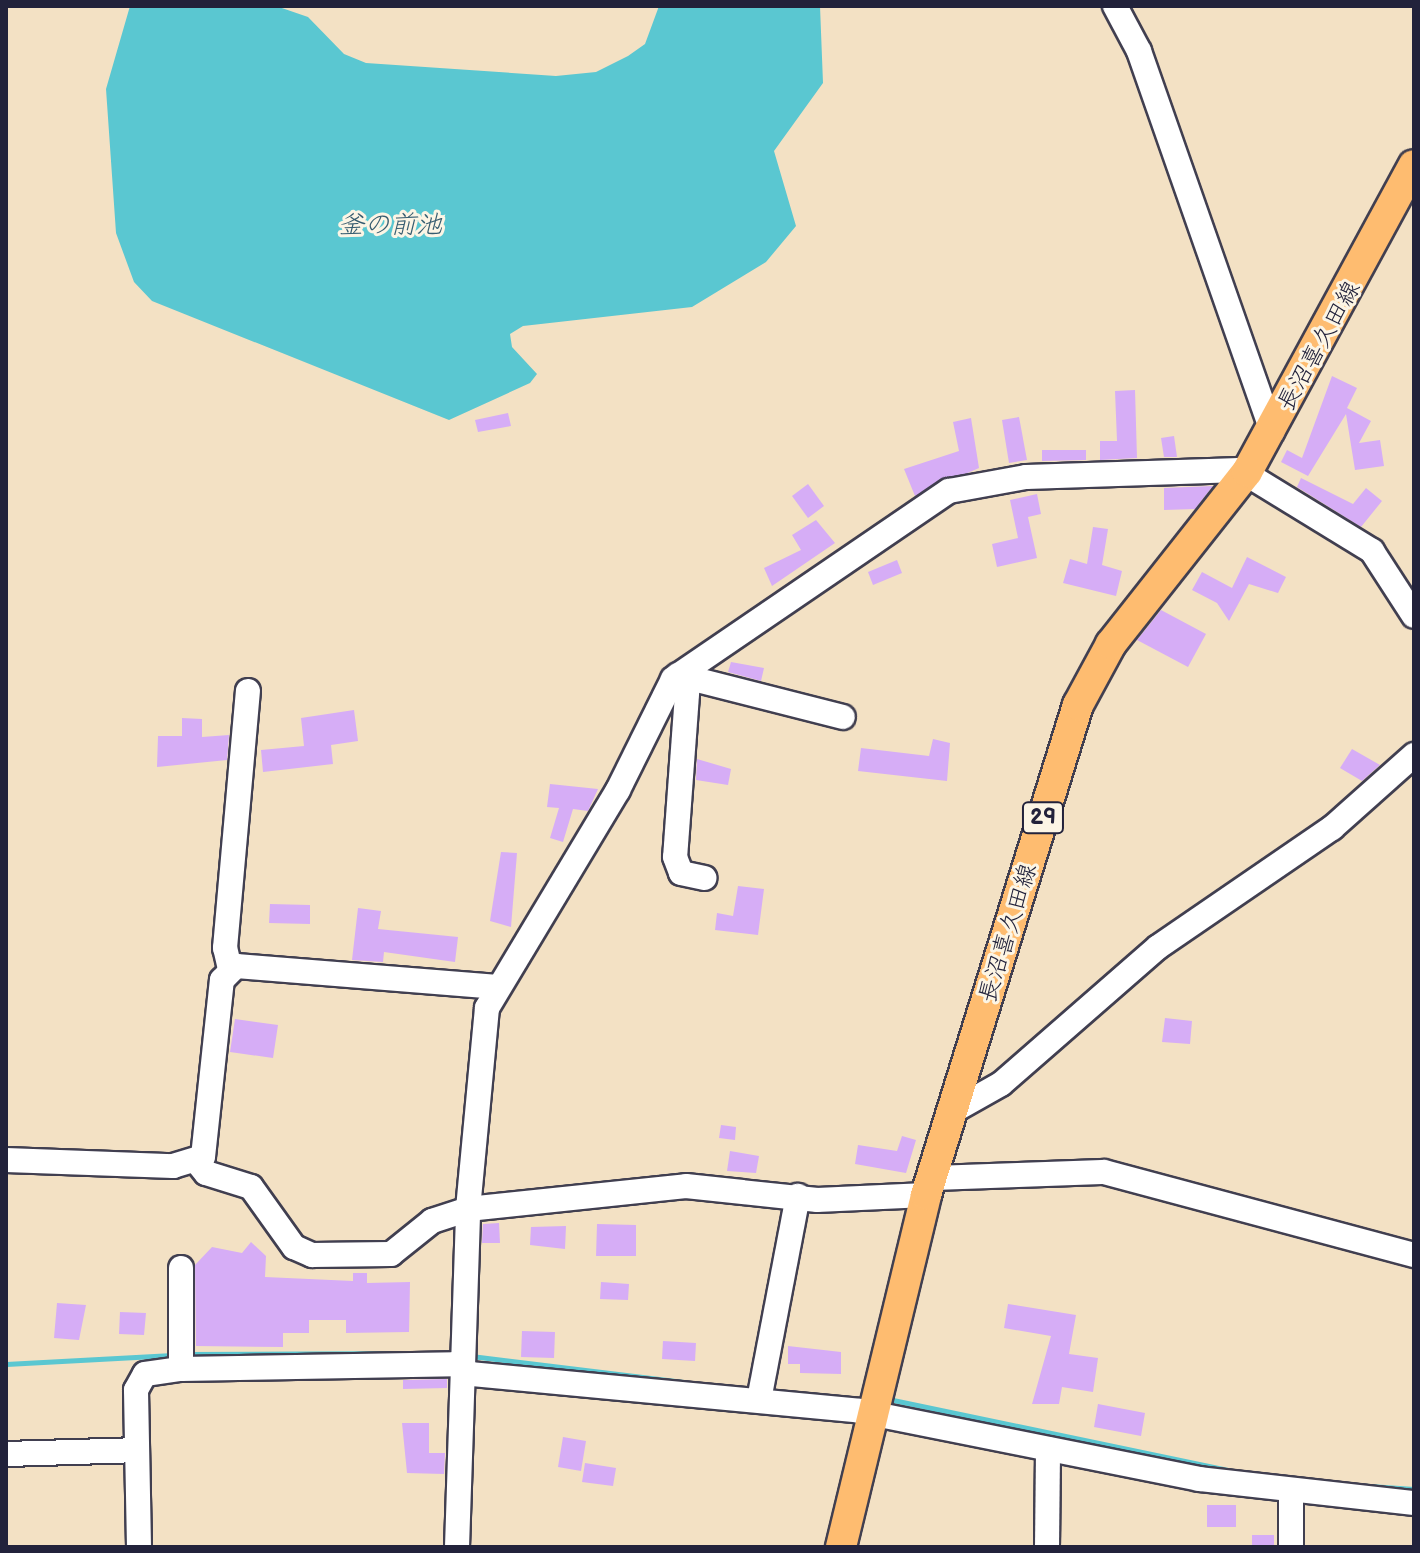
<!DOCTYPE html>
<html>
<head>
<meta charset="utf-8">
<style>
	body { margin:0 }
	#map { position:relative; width:1420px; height:1553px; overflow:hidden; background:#f3e1c4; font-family:"Balsamiq Sans","Klee One",sans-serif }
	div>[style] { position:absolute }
	.water>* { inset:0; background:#5ac7d1 }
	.stream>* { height:5px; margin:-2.5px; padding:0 2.5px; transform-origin:2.5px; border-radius:2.5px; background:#5ac7d1 }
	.building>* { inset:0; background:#d6adf6 }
	.roads { filter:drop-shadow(2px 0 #413f50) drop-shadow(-2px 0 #413f50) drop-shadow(0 2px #413f50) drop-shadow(0 -2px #413f50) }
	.minor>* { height:24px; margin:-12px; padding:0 12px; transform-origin:12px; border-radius:12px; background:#fff }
	.major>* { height:30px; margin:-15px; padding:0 15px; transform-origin:15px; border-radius:15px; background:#febc70 }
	span { translate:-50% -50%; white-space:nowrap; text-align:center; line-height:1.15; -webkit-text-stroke:6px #fcf5e5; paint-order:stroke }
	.shield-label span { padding:2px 6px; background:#fcf5e5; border:2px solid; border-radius:6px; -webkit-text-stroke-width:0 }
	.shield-label { font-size:22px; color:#22223b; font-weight:700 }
	.street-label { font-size:24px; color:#22223b }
	.water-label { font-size:26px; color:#365c70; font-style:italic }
	.frame { position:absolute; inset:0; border:8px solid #22223b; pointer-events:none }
</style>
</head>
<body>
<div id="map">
	<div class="water">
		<i style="clip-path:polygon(130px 6px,276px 6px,308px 17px,344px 54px,366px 63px,556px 76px,596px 72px,628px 56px,645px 44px,659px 6px,820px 6px,823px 83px,774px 151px,796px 226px,766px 262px,692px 307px,523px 326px,510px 334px,512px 347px,537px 374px,530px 383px,449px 420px,152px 301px,134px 282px,116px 233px,106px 89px)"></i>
	</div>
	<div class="stream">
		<i style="left:187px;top:1354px;width:214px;rotate:-0.3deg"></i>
		<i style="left:471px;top:1356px;width:214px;rotate:7deg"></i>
		<i style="left:6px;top:1364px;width:167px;rotate:-3.1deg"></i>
		<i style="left:888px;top:1399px;width:353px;rotate:11.8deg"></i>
		<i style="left:1355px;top:1485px;width:59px;rotate:3.9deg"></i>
	</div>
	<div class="building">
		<i style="clip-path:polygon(1332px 376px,1357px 388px,1347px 408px,1371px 421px,1359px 443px,1380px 440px,1384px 466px,1355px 470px,1346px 414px,1308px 476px,1281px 462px,1287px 450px,1302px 458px)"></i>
		<i style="clip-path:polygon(1135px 390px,1137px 458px,1100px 460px,1100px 441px,1117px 441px,1115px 391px)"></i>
		<i style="clip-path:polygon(508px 413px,511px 426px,478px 432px,475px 420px)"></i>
		<i style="clip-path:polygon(1019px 417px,1027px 460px,1009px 463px,1002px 420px)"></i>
		<i style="clip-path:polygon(971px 418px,979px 468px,915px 496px,904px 469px,959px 451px,953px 422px)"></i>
		<i style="clip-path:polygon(1174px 436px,1177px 457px,1164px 457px,1161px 438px)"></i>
		<i style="clip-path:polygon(1042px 450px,1086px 450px,1086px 460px,1042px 461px)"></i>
		<i style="clip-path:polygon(1301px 478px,1353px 504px,1366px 488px,1382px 501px,1361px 527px,1297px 487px)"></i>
		<i style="clip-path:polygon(808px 484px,824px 506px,808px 518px,792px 496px)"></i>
		<i style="clip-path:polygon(1213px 486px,1195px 509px,1164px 510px,1164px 488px)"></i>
		<i style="clip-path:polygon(1037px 494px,1041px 514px,1028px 517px,1037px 558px,997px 567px,992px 544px,1018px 538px,1010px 500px)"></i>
		<i style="clip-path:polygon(816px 520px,835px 543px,772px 586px,764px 568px,801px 550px,792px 535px)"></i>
		<i style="clip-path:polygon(1093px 527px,1108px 529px,1102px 565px,1122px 571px,1116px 596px,1063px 583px,1070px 559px,1087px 564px)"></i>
		<i style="clip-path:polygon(1247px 557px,1286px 577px,1278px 593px,1249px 584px,1229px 621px,1217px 603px,1192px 590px,1202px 572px,1232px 588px)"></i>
		<i style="clip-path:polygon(897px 560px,902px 573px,873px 585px,868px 572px)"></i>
		<i style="clip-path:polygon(1161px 610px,1206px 634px,1188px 667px,1137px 640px)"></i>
		<i style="clip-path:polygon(731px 662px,764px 668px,761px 681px,728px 672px)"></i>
		<i style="clip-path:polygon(354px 710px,358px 741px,331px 745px,333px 764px,263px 772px,261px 750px,304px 746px,301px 718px)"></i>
		<i style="clip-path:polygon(182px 718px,202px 719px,202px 737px,229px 735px,227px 760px,157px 767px,158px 736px,182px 736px)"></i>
		<i style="clip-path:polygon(933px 739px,950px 743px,947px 781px,858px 771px,861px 748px,929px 756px)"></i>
		<i style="clip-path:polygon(1352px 749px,1380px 765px,1362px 781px,1340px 768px)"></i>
		<i style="clip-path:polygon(697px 759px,731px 769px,728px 785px,696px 780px)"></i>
		<i style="clip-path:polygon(550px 784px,598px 789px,588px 811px,573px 809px,563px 842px,550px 838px,559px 808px,547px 807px)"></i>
		<i style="clip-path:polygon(501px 852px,517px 853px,511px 927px,490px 921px)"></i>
		<i style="clip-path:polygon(738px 886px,764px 889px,758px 935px,715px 930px,717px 913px,733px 916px)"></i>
		<i style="clip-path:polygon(270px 904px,310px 905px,310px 924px,269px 923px)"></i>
		<i style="clip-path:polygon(358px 908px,381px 911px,378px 929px,458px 937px,455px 962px,384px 952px,383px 962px,352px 960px)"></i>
		<i style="clip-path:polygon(1165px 1018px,1192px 1021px,1190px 1044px,1162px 1042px)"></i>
		<i style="clip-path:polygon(235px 1019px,278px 1025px,273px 1058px,230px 1052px)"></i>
		<i style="clip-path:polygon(721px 1125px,736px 1127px,735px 1140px,719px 1138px)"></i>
		<i style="clip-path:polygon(902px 1136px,916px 1140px,906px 1173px,855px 1164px,858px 1145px,897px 1151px)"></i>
		<i style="clip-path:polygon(730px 1151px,759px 1156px,756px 1173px,727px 1171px)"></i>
		<i style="clip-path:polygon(499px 1223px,500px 1243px,482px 1243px,483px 1224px)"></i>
		<i style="clip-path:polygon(597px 1224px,636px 1225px,636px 1256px,596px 1256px)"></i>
		<i style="clip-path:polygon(566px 1226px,565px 1249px,530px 1245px,531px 1227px)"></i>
		<i style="clip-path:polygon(251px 1242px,266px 1256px,265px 1277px,353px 1281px,353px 1273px,367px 1273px,367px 1283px,410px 1282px,409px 1332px,346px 1333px,346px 1320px,309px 1320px,309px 1333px,283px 1333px,283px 1347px,196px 1346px,195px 1265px,212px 1247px,242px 1253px)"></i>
		<i style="clip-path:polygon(601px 1282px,629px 1284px,628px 1300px,600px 1299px)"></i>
		<i style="clip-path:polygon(57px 1303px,86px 1305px,79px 1340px,54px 1338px)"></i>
		<i style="clip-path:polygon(1008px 1304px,1076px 1315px,1069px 1354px,1098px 1358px,1093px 1392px,1062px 1387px,1059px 1404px,1032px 1404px,1051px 1336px,1004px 1328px)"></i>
		<i style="clip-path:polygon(120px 1312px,146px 1313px,144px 1335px,119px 1334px)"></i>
		<i style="clip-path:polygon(522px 1331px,555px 1332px,554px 1358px,521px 1357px)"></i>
		<i style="clip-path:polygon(663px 1341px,696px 1343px,695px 1361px,662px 1359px)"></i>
		<i style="clip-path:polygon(788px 1346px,841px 1352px,841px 1374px,800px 1373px,800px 1364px,788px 1364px)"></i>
		<i style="clip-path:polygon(447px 1379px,447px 1388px,403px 1389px,403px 1380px)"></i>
		<i style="clip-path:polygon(1098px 1404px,1145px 1413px,1141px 1436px,1094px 1427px)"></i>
		<i style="clip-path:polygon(402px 1423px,429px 1423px,429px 1453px,445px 1453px,444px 1474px,407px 1473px)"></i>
		<i style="clip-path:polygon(563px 1437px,586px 1441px,581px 1471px,558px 1467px)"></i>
		<i style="clip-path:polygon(585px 1463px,616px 1468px,613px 1486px,582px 1482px)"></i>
		<i style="clip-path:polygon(1207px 1505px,1236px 1505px,1236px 1527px,1207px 1527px)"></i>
		<i style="clip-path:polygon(1252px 1535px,1274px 1535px,1274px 1547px,1252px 1547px)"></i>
	</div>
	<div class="roads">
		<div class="minor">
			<i style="left:1115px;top:6px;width:51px;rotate:61.9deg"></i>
			<i style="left:1139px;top:51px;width:403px;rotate:70.7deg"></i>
			<i style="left:678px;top:675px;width:170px;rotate:14.3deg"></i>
			<i style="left:688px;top:681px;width:176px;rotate:94.2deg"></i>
			<i style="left:675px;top:857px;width:17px;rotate:69deg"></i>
			<i style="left:681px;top:873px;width:24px;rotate:12deg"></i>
			<i style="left:230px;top:969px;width:22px;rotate:-103deg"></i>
			<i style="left:225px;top:948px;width:258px;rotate:-84.9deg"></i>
			<i style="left:953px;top:1111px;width:55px;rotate:-29.4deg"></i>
			<i style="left:1001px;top:1084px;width:208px;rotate:-41.1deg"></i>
			<i style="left:1158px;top:947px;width:211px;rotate:-34.4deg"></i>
			<i style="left:1332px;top:828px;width:110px;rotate:-41.7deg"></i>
			<i style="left:6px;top:1160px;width:167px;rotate:2.1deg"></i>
			<i style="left:173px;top:1166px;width:31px;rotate:-17deg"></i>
			<i style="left:203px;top:1157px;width:178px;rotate:-83.9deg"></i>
			<i style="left:222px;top:980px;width:20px;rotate:-45deg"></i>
			<i style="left:236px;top:966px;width:260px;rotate:4.6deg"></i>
			<i style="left:197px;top:1162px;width:14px;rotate:51deg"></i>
			<i style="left:206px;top:1173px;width:47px;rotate:17.3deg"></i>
			<i style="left:251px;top:1187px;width:74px;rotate:54.4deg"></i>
			<i style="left:294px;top:1247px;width:20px;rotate:24deg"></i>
			<i style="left:312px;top:1255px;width:79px;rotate:-0.7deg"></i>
			<i style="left:391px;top:1254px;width:53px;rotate:-38.8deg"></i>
			<i style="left:432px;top:1221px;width:38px;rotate:-18deg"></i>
			<i style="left:468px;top:1209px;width:219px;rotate:-6deg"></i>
			<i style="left:686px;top:1186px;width:132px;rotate:6.1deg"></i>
			<i style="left:817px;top:1200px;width:109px;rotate:-2.6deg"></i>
			<i style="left:932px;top:1178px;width:172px;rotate:-2deg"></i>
			<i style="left:1104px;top:1172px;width:321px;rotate:15deg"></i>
			<i style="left:181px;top:1369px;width:101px;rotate:-90deg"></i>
			<i style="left:759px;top:1400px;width:208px;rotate:-79.2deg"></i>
			<i style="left:6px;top:1454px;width:131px;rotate:-1.7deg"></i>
			<i style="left:1291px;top:1492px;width:55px;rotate:90deg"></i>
			<i style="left:139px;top:1547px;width:157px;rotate:-91.1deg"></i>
			<i style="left:136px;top:1390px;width:18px;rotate:-61deg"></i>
			<i style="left:145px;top:1374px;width:36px;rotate:-8deg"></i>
			<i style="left:181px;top:1369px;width:274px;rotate:-1deg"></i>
			<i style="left:455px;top:1364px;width:19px;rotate:32deg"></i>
			<i style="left:471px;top:1374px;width:391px;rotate:5.4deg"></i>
			<i style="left:860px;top:1411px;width:346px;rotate:11.3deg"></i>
			<i style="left:1199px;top:1479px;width:216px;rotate:6.4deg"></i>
			<i style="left:457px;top:1547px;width:338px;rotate:-88.1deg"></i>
			<i style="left:468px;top:1209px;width:202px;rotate:-84.6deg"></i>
			<i style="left:487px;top:1008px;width:254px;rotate:-59deg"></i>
			<i style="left:618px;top:790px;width:124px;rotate:-63.6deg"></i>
			<i style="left:673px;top:679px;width:334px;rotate:-34.3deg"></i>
			<i style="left:949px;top:491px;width:78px;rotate:-10.3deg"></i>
			<i style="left:1026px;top:477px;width:214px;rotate:-1.9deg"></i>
			<i style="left:1240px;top:470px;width:155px;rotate:31.5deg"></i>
			<i style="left:1372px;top:551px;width:77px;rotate:57.1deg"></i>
			<i style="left:1047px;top:1547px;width:98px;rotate:-89.4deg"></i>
		</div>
		<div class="major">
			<i style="left:841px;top:1547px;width:362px;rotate:-76.4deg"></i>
			<i style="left:926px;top:1195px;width:513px;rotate:-72.77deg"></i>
			<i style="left:1078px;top:705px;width:69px;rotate:-61.6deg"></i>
			<i style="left:1111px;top:644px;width:219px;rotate:-51.7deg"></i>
			<i style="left:1247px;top:472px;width:349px;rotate:-61.5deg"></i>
		</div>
	</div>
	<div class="shield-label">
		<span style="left:1043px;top:818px">29</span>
	</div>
	<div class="street-label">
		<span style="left:1319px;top:346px;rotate:-61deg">長沼喜久田線</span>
		<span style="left:1008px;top:933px;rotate:-73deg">長沼喜久田線</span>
	</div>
	<div class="water-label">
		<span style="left:390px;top:226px">釜の前池</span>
	</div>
	<div class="frame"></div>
</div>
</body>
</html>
